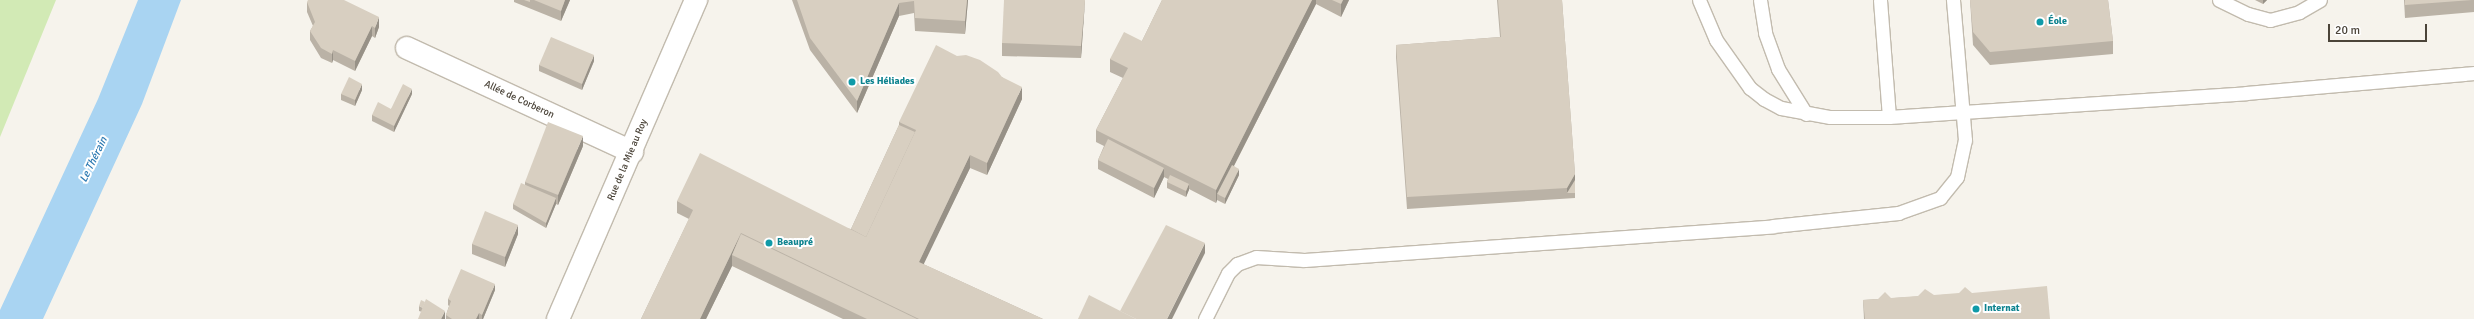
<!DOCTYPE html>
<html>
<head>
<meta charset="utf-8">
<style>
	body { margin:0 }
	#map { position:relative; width:2474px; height:319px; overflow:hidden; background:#f6f3ec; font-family:Signika,sans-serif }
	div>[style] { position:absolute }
	.green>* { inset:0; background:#d2eab5 }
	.water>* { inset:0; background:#a9d4f2 }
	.roads { filter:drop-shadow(1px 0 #c2bbae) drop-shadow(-1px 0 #c2bbae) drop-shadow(0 1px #c2bbae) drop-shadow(0 -1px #c2bbae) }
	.lane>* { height:13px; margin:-6.5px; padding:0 6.5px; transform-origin:6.5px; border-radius:6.5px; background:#fff }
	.street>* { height:22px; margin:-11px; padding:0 11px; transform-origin:11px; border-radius:11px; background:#fff }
	.wall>* { inset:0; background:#bab2a6 }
	.shaded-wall>* { inset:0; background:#979187 }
	.building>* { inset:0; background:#d8cfc1 }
	.dots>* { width:11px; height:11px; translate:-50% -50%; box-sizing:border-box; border:2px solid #fff; border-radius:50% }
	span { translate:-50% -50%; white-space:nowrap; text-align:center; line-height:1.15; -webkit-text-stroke:4px #fff; paint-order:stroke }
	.culture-label { font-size:10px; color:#0d838f; font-weight:700 }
	.left { translate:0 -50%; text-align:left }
	.street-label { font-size:10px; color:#4b4439 }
	.water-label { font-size:11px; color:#2e7ab2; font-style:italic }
	.scale { position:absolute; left:2328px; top:24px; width:99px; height:18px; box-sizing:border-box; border:2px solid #4b4439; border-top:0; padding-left:5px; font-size:12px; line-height:14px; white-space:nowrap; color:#4b4439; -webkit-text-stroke:3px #fff; paint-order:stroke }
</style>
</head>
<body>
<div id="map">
	<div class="green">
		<i style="clip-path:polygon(0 0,56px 0,0 137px)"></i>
	</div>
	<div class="water">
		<i style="clip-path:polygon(138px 0,181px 0,142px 104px,43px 319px,0 319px,0 310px,98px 99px)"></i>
	</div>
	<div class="roads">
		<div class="lane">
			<i style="left:1699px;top:0;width:43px;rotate:67deg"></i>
			<i style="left:1716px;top:40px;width:59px;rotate:54.7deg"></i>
			<i style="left:1750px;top:88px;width:18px;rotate:38deg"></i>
			<i style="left:1764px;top:99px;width:19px;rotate:28deg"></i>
			<i style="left:1781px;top:108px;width:50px;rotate:10.4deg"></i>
			<i style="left:1830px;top:117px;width:59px"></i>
			<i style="left:1889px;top:117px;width:74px;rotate:-3.9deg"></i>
			<i style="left:1963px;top:112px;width:284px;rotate:-3.8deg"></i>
			<i style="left:2246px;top:93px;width:229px;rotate:-5deg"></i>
			<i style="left:1760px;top:0;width:33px;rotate:81deg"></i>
			<i style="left:1765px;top:33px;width:38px;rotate:70deg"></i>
			<i style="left:1778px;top:69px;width:53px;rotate:58.1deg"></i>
			<i style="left:1880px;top:0;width:117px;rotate:85.6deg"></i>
			<i style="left:2219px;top:0;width:32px;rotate:26deg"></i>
			<i style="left:2248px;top:14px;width:23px;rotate:15deg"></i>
			<i style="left:2270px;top:20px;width:30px;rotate:-15deg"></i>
			<i style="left:2299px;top:12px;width:24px;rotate:-30deg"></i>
			<i style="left:1205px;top:319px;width:51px;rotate:-63.4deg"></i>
			<i style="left:1228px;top:273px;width:13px;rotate:-45deg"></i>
			<i style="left:1237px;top:264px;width:20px;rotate:-20deg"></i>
			<i style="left:1256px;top:257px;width:48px;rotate:3.6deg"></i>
			<i style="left:1304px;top:260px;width:470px;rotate:-4.1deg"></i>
			<i style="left:1773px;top:226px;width:126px;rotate:-5.9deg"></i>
			<i style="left:1898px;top:213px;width:45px;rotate:-19.7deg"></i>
			<i style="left:1940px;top:198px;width:27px;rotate:-51deg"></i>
			<i style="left:1957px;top:177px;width:38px;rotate:-78deg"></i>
			<i style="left:1965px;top:140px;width:141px;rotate:-94.9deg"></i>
		</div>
		<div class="street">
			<i style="left:407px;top:48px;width:248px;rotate:24.8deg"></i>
			<i style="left:558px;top:319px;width:348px;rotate:-66.6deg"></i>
		</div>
	</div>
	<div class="wall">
		<i style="clip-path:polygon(514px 0,570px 0,561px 21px,514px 2px)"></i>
		<i style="clip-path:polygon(792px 0,968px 0,965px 34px,915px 31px,914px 13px,899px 16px,857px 113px,810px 50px)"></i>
		<i style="clip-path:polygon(1085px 0,1081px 58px,1002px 56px,1002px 43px)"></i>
		<i style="clip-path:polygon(1162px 0,1349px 0,1341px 17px,1316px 4px,1234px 166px,1239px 175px,1225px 204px,1217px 200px,1216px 203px,1189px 189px,1186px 197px,1167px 188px,1167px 182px,1168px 179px,1164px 177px,1154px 198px,1098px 169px,1098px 160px,1104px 146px,1096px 142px,1096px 130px,1123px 78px,1110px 72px,1110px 59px,1142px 41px)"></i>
		<i style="clip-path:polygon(1497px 0,1562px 0,1575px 174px,1575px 198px,1407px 209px,1396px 57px,1396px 45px,1500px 37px)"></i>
		<i style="clip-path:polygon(1970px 0,2108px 0,2113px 41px,2113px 54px,1990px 65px,1973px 45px)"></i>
		<i style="clip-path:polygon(2255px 0,2267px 0,2263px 4px)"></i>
		<i style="clip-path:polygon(2404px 0,2474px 0,2474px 12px,2405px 18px)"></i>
		<i style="clip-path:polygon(307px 2px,379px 27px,375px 38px,372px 36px,355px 71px,333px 60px,332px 63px,321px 58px,310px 40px,310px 31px,313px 26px,307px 12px)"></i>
		<i style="clip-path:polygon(594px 61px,582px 90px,539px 71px,539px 65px)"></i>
		<i style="clip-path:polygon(1002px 77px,1022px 99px,987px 175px,970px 168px,923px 264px,1043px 319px,843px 319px,732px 266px,706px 319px,641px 319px,689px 219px,677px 213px,677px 201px,851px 229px,899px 125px,899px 122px)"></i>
		<i style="clip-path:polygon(362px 90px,355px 106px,341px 100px,341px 94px)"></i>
		<i style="clip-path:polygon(412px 94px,394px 132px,372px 121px,372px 115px,391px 109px)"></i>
		<i style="clip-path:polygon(583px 146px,558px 205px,556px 204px,546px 228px,513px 209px,513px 204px,525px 185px,525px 182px)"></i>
		<i style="clip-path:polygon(518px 234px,505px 267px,472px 254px,472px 244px)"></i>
		<i style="clip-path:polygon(495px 290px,483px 319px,446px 319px,446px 315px,449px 306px,448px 305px,448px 299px)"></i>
		<i style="clip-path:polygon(1972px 293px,2050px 319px,1864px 319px,1863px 300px)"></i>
		<i style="clip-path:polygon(419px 306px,445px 319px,419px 311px)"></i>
	</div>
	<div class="shaded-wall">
		<i style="clip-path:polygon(565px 0,570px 0,561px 21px,561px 11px)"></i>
		<i style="clip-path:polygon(967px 0,968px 0,965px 34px,965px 21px)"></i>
		<i style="clip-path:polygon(1085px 0,1081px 58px,1081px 46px)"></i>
		<i style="clip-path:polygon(1312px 0,1316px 0,1316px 4px,1219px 195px,1217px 194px,1217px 200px,1216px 203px,1216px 190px)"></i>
		<i style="clip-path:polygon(1343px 0,1349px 0,1341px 17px,1341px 4px)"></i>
		<i style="clip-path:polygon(2263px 0,2267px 0,2263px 4px)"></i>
		<i style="clip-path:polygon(899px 3px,899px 16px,857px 113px,857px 101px)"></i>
		<i style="clip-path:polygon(379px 17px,379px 27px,375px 38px,375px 28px)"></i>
		<i style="clip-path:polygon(372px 26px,372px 36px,355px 71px,355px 61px)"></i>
		<i style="clip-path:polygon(333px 50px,333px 60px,332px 63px,332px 54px)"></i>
		<i style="clip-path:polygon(594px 55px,594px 61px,582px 90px,582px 84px)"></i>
		<i style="clip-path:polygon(362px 84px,362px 90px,355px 106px,355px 100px)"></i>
		<i style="clip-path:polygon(1022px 87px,1022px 99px,987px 175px,987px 163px)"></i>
		<i style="clip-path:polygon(412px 89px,412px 94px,394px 132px,394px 126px)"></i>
		<i style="clip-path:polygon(583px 136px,583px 146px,558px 205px,558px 195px)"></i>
		<i style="clip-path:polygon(970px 155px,970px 168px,919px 274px,919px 262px)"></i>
		<i style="clip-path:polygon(1164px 168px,1164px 177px,1154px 198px,1154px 188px)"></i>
		<i style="clip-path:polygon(1239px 169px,1239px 175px,1225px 204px,1225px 198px)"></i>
		<i style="clip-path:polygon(1575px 174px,1575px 186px,1567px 193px,1567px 188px)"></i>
		<i style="clip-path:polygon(1189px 184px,1189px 190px,1186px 197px,1186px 191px)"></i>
		<i style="clip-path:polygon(556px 198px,556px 204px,546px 228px,546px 223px)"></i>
		<i style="clip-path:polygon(518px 225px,518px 234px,505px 267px,505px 257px)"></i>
		<i style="clip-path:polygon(741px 233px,732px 255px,732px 266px,706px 319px,700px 319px)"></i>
		<i style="clip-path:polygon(1205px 243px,1205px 253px,1172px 319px,1167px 319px)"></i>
		<i style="clip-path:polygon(495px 284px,495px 290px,483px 319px,482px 319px,482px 315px)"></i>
		<i style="clip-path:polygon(445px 311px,445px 319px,441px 319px)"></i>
		<i style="clip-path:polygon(479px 313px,479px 319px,476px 319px)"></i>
	</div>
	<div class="building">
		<i style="clip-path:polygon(308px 0,344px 0,379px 17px,375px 28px,372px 26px,355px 61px,333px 50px,332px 54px,321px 48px,310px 31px,315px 22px,307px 2px)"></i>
		<i style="clip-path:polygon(524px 0,530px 0,530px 2px)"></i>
		<i style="clip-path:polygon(534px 0,565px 0,561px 11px)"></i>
		<i style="clip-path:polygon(797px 0,967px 0,965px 21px,915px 18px,914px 1px,899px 3px,857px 101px,810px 38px)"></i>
		<i style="clip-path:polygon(1004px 0,1085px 0,1081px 46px,1002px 43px)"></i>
		<i style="clip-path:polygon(1162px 0,1312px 0,1216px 190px,1096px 130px,1128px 68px,1110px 59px,1124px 32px,1142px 41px)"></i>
		<i style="clip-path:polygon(1332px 0,1343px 0,1341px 4px)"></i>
		<i style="clip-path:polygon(1498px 0,1562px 0,1575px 174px,1567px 188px,1407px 197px,1396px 45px,1501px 37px)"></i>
		<i style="clip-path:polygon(1970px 0,2108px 0,2113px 41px,1990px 52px,1973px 32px)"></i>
		<i style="clip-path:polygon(2405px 0,2472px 0,2405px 5px)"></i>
		<i style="clip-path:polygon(551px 37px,594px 55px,582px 84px,539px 65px)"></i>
		<i style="clip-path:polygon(936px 45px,957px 56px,966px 55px,980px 60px,998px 72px,1002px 77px,1022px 87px,987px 163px,970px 155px,919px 262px,1043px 319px,919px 319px,741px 233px,700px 319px,641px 319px,693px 210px,677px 201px,700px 153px,866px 237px,916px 130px,899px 122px)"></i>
		<i style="clip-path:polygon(349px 77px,362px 84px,355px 100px,341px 94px)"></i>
		<i style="clip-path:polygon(403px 84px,412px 89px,394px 126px,372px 115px,378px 102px,391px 109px)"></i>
		<i style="clip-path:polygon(548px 122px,583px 136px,558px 195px,525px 182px)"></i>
		<i style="clip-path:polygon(899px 125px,915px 132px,866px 237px,851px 229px)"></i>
		<i style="clip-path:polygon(1108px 139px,1164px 168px,1154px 188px,1098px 160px)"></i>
		<i style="clip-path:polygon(1232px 165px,1239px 169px,1225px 198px,1217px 194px)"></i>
		<i style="clip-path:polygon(1170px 175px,1189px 184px,1186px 191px,1167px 182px)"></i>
		<i style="clip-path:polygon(1575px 180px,1575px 193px,1567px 193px)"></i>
		<i style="clip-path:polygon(521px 183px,556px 198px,546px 223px,513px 204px)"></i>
		<i style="clip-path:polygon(485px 211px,518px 225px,505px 257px,472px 244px)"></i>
		<i style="clip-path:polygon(1166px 225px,1205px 243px,1167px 319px,1136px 319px,1120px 311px)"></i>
		<i style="clip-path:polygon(741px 234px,917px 319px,867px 319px,732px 255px)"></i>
		<i style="clip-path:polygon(461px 269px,495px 284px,482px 315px,479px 313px,476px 319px,452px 319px,446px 315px,451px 301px,448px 299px)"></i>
		<i style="clip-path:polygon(2047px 286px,2050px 319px,1865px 319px,1863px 300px,1878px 299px,1885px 292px,1891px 298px,1918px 296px,1925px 289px,1934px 295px,1959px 293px,1965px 287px,1972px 293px)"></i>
		<i style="clip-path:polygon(1089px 295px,1136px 319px,1078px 319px)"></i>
		<i style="clip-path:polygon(426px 299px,445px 311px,441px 319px,418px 319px)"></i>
		<i style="clip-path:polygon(421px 300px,425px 302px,423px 308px,419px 306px)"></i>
	</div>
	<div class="dots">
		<i style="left:2040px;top:22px;background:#0f9aa8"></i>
		<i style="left:852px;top:82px;background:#0f9aa8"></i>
		<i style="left:769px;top:243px;background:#0f9aa8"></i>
		<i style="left:1976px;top:309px;background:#0f9aa8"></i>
	</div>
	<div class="culture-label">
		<span class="left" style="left:2048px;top:22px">Éole</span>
		<span class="left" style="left:860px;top:82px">Les Héliades</span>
		<span class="left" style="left:777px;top:243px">Beaupré</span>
		<span class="left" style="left:1984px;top:309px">Internat</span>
	</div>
	<div class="street-label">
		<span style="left:519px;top:100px;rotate:25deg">Allée de Corberon</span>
		<span style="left:628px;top:160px;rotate:-67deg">Rue de la Mie au Roy</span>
	</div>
	<div class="water-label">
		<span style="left:94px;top:160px;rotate:-64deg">Le Thérain</span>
	</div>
	<div class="scale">20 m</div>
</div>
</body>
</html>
